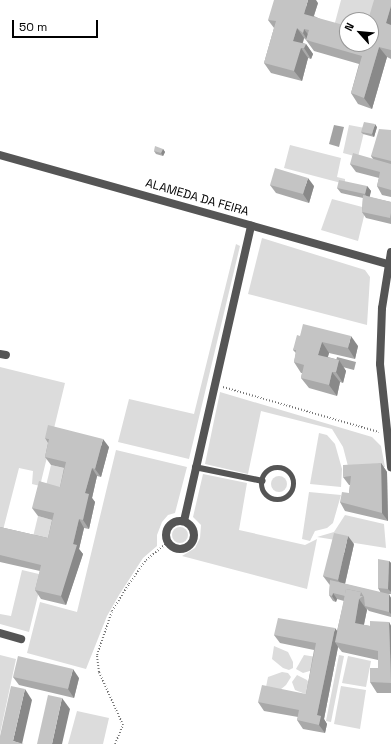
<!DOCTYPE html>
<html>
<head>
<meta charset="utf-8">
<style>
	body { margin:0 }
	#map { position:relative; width:391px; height:744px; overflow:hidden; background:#fff; font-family:"Space Grotesk",sans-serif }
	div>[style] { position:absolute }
	.green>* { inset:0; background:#dcdcdc }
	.round { border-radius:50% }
	.water>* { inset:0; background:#a3a3a3 }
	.path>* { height:2px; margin-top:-1px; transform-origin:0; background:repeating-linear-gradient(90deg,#777 0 1px,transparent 0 3px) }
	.service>* { height:5.5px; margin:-2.75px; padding:0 2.75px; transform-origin:2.75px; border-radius:2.75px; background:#555 }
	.service>.ring { margin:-2.75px; padding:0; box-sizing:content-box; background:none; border:5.5px solid #555; border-radius:50% }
	.minor>* { height:8px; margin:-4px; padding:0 4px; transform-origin:4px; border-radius:4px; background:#555 }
	.minor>.ring { margin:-4px; padding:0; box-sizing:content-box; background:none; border:8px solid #555; border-radius:50% }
	.wall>* { inset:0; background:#a9a9a9 }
	.shaded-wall>* { inset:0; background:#898989 }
	.building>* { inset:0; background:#c4c4c4 }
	span { translate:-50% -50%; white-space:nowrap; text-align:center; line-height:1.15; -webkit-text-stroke:3px #fff; paint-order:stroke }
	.street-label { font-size:12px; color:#000 }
	.north { position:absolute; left:339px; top:12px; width:40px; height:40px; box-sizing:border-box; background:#fff; border:1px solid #999; border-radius:50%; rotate:297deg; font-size:11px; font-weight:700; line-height:16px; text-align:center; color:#000 }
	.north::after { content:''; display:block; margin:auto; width:14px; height:18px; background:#000; clip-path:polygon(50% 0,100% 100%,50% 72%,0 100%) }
	.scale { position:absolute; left:12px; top:20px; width:86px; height:18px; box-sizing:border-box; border:2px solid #000; border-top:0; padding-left:5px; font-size:12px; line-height:14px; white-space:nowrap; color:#000; -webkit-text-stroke:3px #fff; paint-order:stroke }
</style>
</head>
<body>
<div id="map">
	<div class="green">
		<i style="clip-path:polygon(341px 0,385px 0,371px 41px,371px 20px,347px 20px,347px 34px,333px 30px)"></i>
		<i style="clip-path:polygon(349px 125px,365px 128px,358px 157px,343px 153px)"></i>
		<i style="clip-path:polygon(290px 145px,341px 158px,337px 177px,345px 179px,345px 184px,284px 168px)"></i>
		<i style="clip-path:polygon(332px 199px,366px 208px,358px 241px,321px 230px)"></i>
		<i style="clip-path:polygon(262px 238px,365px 270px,370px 277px,367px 325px,248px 294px)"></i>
		<i style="clip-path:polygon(236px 244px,240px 246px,189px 459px,118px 442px,129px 399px,194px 414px)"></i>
		<i style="clip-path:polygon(0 367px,65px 383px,40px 486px,32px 484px,33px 471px,19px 468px,2px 534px,0 534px)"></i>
		<i style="clip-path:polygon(220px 392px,372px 437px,381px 446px,385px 467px,349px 470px,343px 447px,332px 429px,261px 411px,248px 474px,205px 464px)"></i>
		<i style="clip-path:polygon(319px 433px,327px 435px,335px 444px,342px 469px,341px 487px,310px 484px)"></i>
		<i style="clip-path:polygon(116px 450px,187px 467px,175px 513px,168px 515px,162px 522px,157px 535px,157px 546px,143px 558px,119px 595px,107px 616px,86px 669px,27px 653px,40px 602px,77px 612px)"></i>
		<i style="clip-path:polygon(51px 465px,72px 470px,66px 495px,45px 490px)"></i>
		<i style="clip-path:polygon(203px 474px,247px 483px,239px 530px,305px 545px,317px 539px,307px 589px,182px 556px,195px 548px,200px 538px,201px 525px,193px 517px)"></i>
		<i class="round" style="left:271px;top:476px;width:16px;height:16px"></i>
		<i style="clip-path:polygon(309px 492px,341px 495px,333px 523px,327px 528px,315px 531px,310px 541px,302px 539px)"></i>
		<i style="clip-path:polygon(345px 515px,384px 524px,386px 548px,317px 537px,334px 532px)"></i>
		<i style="clip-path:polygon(38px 516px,59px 522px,53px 547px,32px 541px)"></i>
		<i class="round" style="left:172px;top:527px;width:16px;height:16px"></i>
		<i style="clip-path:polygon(22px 570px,43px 575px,29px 632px,0 624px,0 614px,11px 616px)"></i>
		<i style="clip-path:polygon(274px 646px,288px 652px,293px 662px,293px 668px,289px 670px,283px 668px,272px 659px)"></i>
		<i style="clip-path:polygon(0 655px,16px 659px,0 734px)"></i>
		<i style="clip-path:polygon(304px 655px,316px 657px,313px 670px,303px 673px,296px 669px)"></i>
		<i style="clip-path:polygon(339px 655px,344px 656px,331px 722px,326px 721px)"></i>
		<i style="clip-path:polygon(348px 656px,371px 661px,366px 687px,342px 683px)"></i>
		<i style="clip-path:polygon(282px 672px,288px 673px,291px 677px,286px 685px,280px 690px,266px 687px,268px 677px)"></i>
		<i style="clip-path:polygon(297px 675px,307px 680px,310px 685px,308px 695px,295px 690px,292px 682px)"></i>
		<i style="clip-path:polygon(341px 686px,366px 690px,360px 729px,334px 724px)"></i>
		<i style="clip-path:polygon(77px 711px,109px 718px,103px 744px,68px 744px)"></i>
	</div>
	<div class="water">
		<i style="clip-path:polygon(334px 125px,344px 127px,339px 147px,329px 144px)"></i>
		<i style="clip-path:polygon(337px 357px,356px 362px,354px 370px,335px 365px)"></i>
	</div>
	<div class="path">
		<i style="left:223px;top:387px;width:162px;rotate:16.1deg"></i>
		<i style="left:115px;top:744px;width:21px;rotate:-67deg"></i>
		<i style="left:123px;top:725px;width:58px;rotate:-114.4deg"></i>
		<i style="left:99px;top:672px;width:17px;rotate:-97deg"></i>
		<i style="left:97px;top:655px;width:46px;rotate:-71.2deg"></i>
		<i style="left:112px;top:611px;width:32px;rotate:-58deg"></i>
		<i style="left:129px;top:584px;width:29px;rotate:-55deg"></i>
		<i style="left:146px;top:560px;width:28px;rotate:-39deg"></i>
	</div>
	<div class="service">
		<i style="left:195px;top:467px;width:69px;rotate:11.6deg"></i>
		<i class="ring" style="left:262px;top:468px;width:26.5px;height:26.5px"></i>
	</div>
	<div class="minor">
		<i style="left:0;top:155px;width:403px;rotate:15.7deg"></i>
		<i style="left:391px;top:252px;width:57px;rotate:99.1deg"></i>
		<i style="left:382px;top:308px;width:56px;rotate:92deg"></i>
		<i style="left:380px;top:364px;width:104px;rotate:83.9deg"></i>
		<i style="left:0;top:354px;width:6px;rotate:9deg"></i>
		<i class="ring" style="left:166px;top:521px;width:20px;height:20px"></i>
		<i style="left:184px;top:521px;width:303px;rotate:-77.2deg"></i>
		<i style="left:0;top:633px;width:22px;rotate:16deg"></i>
	</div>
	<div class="wall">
		<i style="clip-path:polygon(391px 0,391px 59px,387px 57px,372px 109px,358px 104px,351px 93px,359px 64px,314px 51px,306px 40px,304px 38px,303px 43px,306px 44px,313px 54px,311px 59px,308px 58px,302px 81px,271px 73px,264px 63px,274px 28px,268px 20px,318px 3px,314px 16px,371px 44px)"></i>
		<i style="clip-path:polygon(377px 127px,374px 137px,363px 134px,361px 132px)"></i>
		<i style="clip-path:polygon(391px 130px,391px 197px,382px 195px,377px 186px,379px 178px,356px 172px,350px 164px,373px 159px,371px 156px)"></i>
		<i style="clip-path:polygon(163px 149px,165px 152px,163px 156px,156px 154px,154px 151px)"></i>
		<i style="clip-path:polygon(270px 185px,314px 186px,309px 203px,276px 193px)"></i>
		<i style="clip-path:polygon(367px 186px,371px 191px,369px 197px,391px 202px,391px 224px,366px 218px,362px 212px,363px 198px,341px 193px,337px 188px)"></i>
		<i style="clip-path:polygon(300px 336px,358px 346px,355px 359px,329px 353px,328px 357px,339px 360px,346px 371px,343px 383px,340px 382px,337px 396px,309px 388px,301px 378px,302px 373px,301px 373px,294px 362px,296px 353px,293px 350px)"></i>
		<i style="clip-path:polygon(45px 438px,109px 447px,101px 477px,97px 476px,92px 498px,95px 502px,89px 529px,84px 528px,79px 549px,83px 554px,66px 605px,41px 599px,35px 590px,40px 571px,0 562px,0 527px,48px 538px,52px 520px,38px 516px,32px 508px,60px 487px,64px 468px,51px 465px,45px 457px,48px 443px)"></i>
		<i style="clip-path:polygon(381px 463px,387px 472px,388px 521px,345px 511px,340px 502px,349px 493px,350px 485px,349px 485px,343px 477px)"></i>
		<i style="clip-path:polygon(354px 544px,345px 584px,381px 593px,378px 588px,389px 561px,391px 563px,391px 594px,388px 594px,391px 598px,391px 617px,369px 611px,367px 609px,364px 625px,370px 626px,389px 622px,391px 626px,391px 693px,377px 693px,370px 682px,378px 668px,378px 660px,342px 652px,338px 647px,324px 719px,327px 724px,325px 733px,303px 729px,297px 720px,298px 717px,264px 711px,258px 702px,306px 694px,314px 650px,280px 643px,274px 635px,337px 631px,344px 601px,337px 599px,336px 602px,333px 601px,329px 595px,330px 585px,329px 584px,323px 576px)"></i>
		<i style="clip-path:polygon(13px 677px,79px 678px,74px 698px,19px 685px)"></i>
	</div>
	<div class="shaded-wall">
		<i style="clip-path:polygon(308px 0,316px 0,318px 3px,311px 24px,304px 14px)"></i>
		<i style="clip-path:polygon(391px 6px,391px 31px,386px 23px)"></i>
		<i style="clip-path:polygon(297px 28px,304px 38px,301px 48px,308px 58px,302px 81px,294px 71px,293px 41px)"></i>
		<i style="clip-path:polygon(304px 29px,312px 40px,308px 41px,303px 33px)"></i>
		<i style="clip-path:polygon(306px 44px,313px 54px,311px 59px,304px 48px)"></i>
		<i style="clip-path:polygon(379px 47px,387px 57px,372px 109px,364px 98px)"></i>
		<i style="clip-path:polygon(375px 124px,377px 127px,374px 137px,372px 134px)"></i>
		<i style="clip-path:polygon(163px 149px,165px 152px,163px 156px,161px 153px)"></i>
		<i style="clip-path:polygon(308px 178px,314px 186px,309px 203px,303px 194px)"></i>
		<i style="clip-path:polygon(367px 186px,371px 191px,369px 200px,365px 194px)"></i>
		<i style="clip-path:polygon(351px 336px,358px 346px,355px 359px,348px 348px)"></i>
		<i style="clip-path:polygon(322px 342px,329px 353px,325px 365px,318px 355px)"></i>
		<i style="clip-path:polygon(339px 360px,346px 371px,343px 383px,336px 372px)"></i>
		<i style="clip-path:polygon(332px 372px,340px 382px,337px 396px,329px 385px)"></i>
		<i style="clip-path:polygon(103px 439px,109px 447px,101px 477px,95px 469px)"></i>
		<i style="clip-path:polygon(381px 463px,387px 472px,388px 521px,382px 513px)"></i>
		<i style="clip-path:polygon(92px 468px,97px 476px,92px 498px,95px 502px,89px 529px,83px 520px,85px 493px)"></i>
		<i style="clip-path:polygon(79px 519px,84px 528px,79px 549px,83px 554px,66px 605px,61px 596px)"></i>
		<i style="clip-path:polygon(348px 536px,354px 544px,344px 588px,338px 580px)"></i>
		<i style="clip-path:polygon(389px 561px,391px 563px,391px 592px,388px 589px)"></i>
		<i style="clip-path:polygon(333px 593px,337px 599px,336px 602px,332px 596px)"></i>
		<i style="clip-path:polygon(389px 594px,391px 598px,391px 614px,389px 612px)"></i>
		<i style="clip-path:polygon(359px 599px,367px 610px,362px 633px,355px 623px)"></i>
		<i style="clip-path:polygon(389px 622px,391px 626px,391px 672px)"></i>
		<i style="clip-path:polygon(335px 628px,341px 636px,335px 642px,338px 647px,324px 719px,327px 724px,325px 733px,319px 725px,317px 715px)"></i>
		<i style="clip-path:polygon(73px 669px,79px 678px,74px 698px,68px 689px)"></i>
		<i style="clip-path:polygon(25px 689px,32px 700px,22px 744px,13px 741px)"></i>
		<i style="clip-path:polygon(62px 698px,70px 709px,62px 744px,52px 744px)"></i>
	</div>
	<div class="building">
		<i style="clip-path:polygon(274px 0,308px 0,304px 14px,347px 26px,347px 44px,371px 44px,371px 20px,368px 20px,374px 0,391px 0,391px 6px,386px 23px,391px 25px,391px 50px,379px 47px,364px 98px,351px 93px,362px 56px,306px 40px,309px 30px,304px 29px,303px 33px,297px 28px,293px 41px,306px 44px,304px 48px,301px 48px,294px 71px,264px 63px,276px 21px,268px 20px)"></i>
		<i style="clip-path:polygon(364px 122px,375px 124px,372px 134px,361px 132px)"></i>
		<i style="clip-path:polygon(379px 129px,391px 130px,391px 161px,371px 156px)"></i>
		<i style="clip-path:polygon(155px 146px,163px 149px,161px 153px,154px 151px)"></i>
		<i style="clip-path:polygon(353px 153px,391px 164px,391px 190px,377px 186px,380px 172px,350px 164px)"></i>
		<i style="clip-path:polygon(275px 168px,308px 178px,303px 194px,270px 185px)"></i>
		<i style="clip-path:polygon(339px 180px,367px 186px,365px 194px,337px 188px)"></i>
		<i style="clip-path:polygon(363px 195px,391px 202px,391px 213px,390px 218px,362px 212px)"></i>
		<i style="clip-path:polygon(303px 324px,351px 336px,348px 348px,322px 342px,318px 355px,339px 360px,336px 372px,332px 372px,329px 385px,301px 378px,304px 365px,294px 362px,296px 350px,293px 350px,297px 335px,300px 336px)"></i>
		<i style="clip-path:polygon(48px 425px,103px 439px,95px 469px,92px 468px,85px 493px,89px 494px,83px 520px,79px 519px,73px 544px,77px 545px,61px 596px,35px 590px,41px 565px,0 555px,0 527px,48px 538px,54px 513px,32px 508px,39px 481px,60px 487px,66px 462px,45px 457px,49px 439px,45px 438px)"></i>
		<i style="clip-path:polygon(381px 463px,382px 513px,340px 502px,342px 492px,349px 493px,351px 476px,343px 477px,343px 465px)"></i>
		<i style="clip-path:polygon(334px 533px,348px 536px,338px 580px,323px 576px)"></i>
		<i style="clip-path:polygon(378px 559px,389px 561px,388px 589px,378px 588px)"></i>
		<i style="clip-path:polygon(330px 580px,389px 594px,389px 612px,365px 606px,364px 597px,361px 592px,346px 589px,345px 596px,333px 593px,332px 596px,329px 595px)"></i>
		<i style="clip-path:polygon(346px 589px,361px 592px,360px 596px,363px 596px,359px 599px,355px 623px,370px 626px,370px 621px,389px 622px,391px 683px,370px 682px,370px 668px,378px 668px,378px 651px,335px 642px)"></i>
		<i style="clip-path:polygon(278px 618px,335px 628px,317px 715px,321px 716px,319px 725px,297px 720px,299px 710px,258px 702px,262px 685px,306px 694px,316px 643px,274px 635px)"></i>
		<i style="clip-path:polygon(18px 656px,73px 669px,68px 689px,13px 677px)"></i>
		<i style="clip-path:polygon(11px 686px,25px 689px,13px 741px,24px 744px,0 744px,0 736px)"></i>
		<i style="clip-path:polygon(48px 695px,62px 698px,52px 744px,37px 744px)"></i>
	</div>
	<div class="street-label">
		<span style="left:197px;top:198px;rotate:16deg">ALAMEDA DA FEIRA</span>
	</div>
	<div class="north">N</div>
	<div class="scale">50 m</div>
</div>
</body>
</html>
